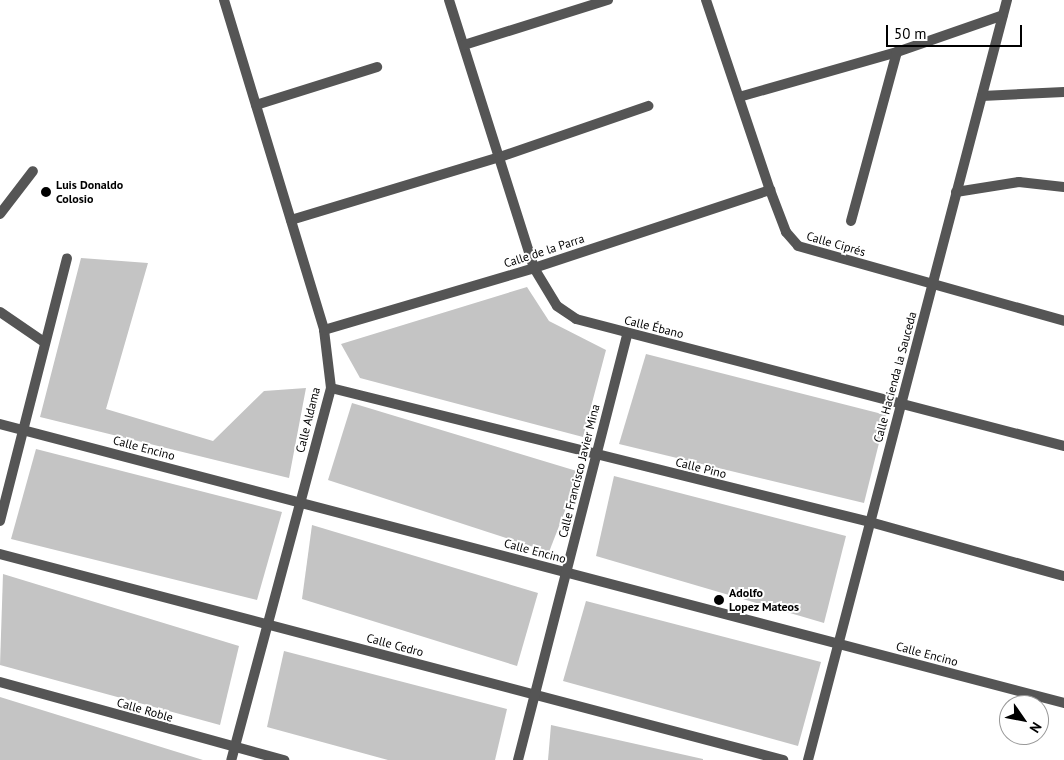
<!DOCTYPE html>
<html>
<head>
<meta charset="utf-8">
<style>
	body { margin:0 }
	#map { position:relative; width:1064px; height:760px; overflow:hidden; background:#fff; font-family:"PT Sans",sans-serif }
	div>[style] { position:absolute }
	.building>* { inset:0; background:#c4c4c4 }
	.minor>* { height:10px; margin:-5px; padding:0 5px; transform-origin:5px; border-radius:5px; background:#555 }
	.dots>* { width:14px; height:14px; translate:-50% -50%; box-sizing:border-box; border:2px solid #fff; border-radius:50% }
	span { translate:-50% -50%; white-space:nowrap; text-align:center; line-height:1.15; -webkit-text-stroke:4px #fff; paint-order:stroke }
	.poi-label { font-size:12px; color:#000; font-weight:700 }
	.left { translate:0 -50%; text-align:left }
	.street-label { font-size:12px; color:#000 }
	.north { position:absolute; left:999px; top:695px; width:50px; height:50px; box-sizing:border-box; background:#fff; border:1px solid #999; border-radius:50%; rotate:123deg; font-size:14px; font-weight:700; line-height:20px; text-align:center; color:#000 }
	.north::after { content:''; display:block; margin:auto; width:18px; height:22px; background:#000; clip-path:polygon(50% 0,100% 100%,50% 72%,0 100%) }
	.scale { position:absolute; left:886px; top:25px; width:136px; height:22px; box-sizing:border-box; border:2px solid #000; border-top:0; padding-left:6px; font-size:15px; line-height:18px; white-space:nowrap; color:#000; -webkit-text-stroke:4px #fff; paint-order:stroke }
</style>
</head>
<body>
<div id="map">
	<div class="building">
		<i style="clip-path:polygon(81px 258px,148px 263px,106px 409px,213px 441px,264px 391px,306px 388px,289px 478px,40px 417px)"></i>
		<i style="clip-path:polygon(527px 287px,549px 321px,606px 350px,583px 437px,360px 378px,341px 344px)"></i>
		<i style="clip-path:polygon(646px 354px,886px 415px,864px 503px,619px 444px)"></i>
		<i style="clip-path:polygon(352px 403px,580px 472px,549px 552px,328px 480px)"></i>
		<i style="clip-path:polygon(36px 449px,282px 512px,257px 600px,11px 539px)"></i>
		<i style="clip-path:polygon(614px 476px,846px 536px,824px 623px,596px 556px)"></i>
		<i style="clip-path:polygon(312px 525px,538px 593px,517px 666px,302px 599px)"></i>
		<i style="clip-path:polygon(3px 574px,239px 646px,220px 725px,0 665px)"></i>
		<i style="clip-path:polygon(586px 601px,821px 662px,798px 746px,563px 681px)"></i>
		<i style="clip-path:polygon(284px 651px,507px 709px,495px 760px,388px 760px,267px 727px)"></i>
		<i style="clip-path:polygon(0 697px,203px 760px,0 760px)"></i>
		<i style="clip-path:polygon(551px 725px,703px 759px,703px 760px,548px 760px)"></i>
	</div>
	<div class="minor">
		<i style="left:224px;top:0;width:345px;rotate:73.1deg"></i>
		<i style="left:324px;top:330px;width:58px;rotate:83.1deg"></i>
		<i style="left:331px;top:388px;width:385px;rotate:105deg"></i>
		<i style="left:449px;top:0;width:281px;rotate:72.4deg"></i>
		<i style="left:534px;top:268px;width:44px;rotate:58.8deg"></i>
		<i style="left:557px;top:306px;width:23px;rotate:34deg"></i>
		<i style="left:576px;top:319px;width:504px;rotate:14.59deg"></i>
		<i style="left:706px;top:0;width:200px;rotate:71.4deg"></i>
		<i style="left:770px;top:190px;width:45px;rotate:69.1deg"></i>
		<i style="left:786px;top:232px;width:18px;rotate:49deg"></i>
		<i style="left:798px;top:246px;width:276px;rotate:15.7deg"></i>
		<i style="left:464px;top:45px;width:151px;rotate:-17.4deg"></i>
		<i style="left:982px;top:96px;width:82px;rotate:-2.8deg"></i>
		<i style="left:739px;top:97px;width:164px;rotate:-15.9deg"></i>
		<i style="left:897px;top:52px;width:112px;rotate:-19.2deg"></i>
		<i style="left:256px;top:105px;width:127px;rotate:-17.4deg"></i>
		<i style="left:956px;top:192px;width:64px;rotate:-9deg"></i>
		<i style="left:1019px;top:182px;width:45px;rotate:6.3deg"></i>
		<i style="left:0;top:214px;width:54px;rotate:-52.5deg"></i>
		<i style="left:291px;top:220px;width:218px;rotate:-16.8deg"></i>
		<i style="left:500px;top:157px;width:157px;rotate:-19deg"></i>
		<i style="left:851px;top:221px;width:175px;rotate:-74.8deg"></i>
		<i style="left:0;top:312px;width:53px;rotate:34.3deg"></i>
		<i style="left:324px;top:330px;width:219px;rotate:-16.4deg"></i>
		<i style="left:534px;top:268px;width:249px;rotate:-18.3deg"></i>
		<i style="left:331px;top:388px;width:555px;rotate:13.96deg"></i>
		<i style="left:870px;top:522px;width:201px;rotate:15.6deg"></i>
		<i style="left:0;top:424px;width:1100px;rotate:14.69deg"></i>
		<i style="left:0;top:521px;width:271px;rotate:-75.7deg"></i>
		<i style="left:0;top:554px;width:810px;rotate:14.74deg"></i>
		<i style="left:0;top:682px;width:295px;rotate:15.4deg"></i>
		<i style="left:518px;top:760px;width:441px;rotate:-75.6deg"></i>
		<i style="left:808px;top:760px;width:786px;rotate:-75.33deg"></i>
	</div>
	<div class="dots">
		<i style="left:46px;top:192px;background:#000"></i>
		<i style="left:719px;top:600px;background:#000"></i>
	</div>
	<div class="poi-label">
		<span class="left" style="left:56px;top:192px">Luis Donaldo<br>Colosio</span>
		<span class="left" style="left:729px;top:600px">Adolfo<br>Lopez Mateos</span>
	</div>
	<div class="street-label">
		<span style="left:836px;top:244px;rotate:16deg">Calle Ciprés</span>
		<span style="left:544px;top:251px;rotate:-18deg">Calle de la Parra</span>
		<span style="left:654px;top:327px;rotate:14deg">Calle Ébano</span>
		<span style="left:895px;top:377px;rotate:-75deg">Calle Hacienda la Sauceda</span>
		<span style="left:308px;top:420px;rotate:-76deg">Calle Aldama</span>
		<span style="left:144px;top:448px;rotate:15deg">Calle Encino</span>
		<span style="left:701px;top:468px;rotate:14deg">Calle Pino</span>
		<span style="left:579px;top:471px;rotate:-76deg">Calle Francisco Javier Mina</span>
		<span style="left:535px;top:551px;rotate:15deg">Calle Encino</span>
		<span style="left:395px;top:645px;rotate:15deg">Calle Cedro</span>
		<span style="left:927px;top:654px;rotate:15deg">Calle Encino</span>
		<span style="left:145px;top:710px;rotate:16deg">Calle Roble</span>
	</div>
	<div class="north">N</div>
	<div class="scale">50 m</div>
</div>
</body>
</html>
